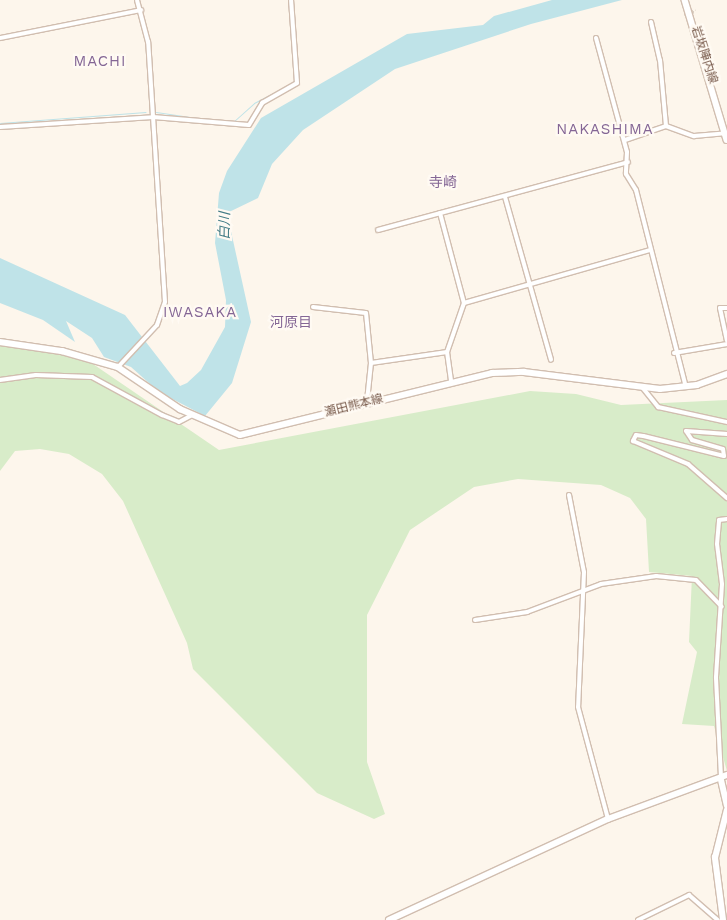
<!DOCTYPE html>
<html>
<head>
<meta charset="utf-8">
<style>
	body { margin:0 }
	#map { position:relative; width:727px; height:920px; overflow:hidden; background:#fdf6ec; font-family:"Work Sans","Noto Sans JP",sans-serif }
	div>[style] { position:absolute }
	.green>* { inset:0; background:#d8ecc9 }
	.water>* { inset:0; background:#bfe3e8 }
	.stream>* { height:1px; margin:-0.5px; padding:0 0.5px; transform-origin:0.5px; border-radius:0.5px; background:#bfe3e8 }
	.street-tunnel>* { height:4px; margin-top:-2px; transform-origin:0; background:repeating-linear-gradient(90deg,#dcd0c4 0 4px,transparent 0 6px) }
	.roads { filter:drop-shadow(1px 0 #d1beb0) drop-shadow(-1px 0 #d1beb0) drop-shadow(0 1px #d1beb0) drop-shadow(0 -1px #d1beb0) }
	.street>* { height:4px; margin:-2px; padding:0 2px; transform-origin:2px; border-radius:2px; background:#fff }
	.secondary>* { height:5.5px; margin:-2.75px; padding:0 2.75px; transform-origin:2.75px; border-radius:2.75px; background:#fff }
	span { translate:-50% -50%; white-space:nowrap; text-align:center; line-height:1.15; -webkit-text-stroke:4.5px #fffaf3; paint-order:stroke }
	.street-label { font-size:12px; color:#7a5c4d }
	.neighbourhood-label { font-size:14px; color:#846695 }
	.water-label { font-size:14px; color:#437c86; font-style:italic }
	.quarter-label { font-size:15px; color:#846695; letter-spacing:1px }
</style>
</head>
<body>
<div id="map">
	<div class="green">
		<i style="clip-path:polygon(0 338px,71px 349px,219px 450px,530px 391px,576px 394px,621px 405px,727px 400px,727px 771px,714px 726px,682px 724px,697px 652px,689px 642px,692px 576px,649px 572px,646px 519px,630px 498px,601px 485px,518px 479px,474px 487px,410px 530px,367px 615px,367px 762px,385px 814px,374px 819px,317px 793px,193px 669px,187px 643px,123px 501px,102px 474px,69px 454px,40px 449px,15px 451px,0 471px)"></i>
	</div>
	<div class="water">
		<i style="clip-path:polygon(552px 0,622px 0,531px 24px,395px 69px,303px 130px,272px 164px,258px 198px,227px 213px,251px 322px,232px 383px,205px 416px,159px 392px,131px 367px,104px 357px,92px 338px,66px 321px,75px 342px,43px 320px,0 303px,0 258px,125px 315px,180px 386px,187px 383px,201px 370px,225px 327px,226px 300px,215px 243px,219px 193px,227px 171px,261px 118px,407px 34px,483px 25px,494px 16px)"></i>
	</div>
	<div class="stream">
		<i style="left:156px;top:112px;width:61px;rotate:8.5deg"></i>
		<i style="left:233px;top:122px;width:28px;rotate:-42deg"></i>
		<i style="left:254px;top:103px;width:46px;rotate:-27.1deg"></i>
		<i style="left:0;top:123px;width:146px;rotate:-4.3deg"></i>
	</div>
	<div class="street-tunnel">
		<i style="left:684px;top:14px;width:12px;rotate:-14deg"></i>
	</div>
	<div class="roads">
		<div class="street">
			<i style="left:651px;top:22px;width:39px;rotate:77deg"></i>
			<i style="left:660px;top:60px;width:66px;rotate:84.8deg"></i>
			<i style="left:0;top:38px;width:144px;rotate:-11.2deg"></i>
			<i style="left:596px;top:38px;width:118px;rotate:74.8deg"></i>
			<i style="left:627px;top:152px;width:22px;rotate:93deg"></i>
			<i style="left:626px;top:174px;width:19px;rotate:58deg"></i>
			<i style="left:636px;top:190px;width:203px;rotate:75.8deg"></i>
			<i style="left:0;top:127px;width:153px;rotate:-3.7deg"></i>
			<i style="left:153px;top:117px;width:96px;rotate:4.8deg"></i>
			<i style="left:249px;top:125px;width:26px;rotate:-59deg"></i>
			<i style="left:262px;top:103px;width:40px;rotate:-29.7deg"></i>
			<i style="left:297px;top:83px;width:83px;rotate:-94.1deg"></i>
			<i style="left:625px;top:140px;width:43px;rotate:-18.9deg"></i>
			<i style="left:666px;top:126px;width:30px;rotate:20deg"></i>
			<i style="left:694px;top:136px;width:33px;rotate:-5deg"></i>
			<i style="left:505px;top:197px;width:169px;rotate:74.2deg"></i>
			<i style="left:440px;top:213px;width:93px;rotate:75.1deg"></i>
			<i style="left:464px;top:303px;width:52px;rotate:109.1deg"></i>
			<i style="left:447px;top:352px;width:30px;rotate:82deg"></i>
			<i style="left:378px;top:230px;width:259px;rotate:-15.2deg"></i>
			<i style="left:464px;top:303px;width:193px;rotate:-15.9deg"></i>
			<i style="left:313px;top:307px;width:53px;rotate:6.5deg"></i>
			<i style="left:366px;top:313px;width:50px;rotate:84.3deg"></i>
			<i style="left:371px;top:363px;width:39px;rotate:96deg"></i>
			<i style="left:727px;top:308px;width:7px;rotate:180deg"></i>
			<i style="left:720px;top:308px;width:33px;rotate:78deg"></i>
			<i style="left:674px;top:353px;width:54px;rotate:-9.6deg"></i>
			<i style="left:371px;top:363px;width:77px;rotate:-8.2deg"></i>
			<i style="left:118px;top:367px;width:57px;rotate:-47.1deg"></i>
			<i style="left:157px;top:325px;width:24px;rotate:-71deg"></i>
			<i style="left:165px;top:302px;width:261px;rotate:-93.7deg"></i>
			<i style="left:148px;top:42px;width:43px;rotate:-104.7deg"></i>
			<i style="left:0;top:380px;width:36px;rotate:-8deg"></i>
			<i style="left:36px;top:375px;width:56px;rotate:2deg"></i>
			<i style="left:92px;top:377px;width:80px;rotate:28.5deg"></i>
			<i style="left:162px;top:415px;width:18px;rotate:22deg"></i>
			<i style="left:179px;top:422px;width:15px;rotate:-28deg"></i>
			<i style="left:642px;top:387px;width:26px;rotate:51deg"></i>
			<i style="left:658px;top:407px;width:71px;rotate:12.3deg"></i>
			<i style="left:727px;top:434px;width:41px;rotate:-175.8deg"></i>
			<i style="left:686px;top:431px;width:11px;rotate:56deg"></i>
			<i style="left:692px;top:440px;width:32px;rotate:16deg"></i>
			<i style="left:723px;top:449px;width:7px;rotate:82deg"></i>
			<i style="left:724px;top:456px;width:83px;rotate:-166.1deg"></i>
			<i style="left:643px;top:436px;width:7px;rotate:-172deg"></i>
			<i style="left:636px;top:435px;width:7px;rotate:117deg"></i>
			<i style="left:633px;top:441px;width:60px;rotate:22.7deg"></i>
			<i style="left:688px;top:464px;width:52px;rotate:41.1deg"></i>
			<i style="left:569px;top:495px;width:78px;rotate:79deg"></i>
			<i style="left:584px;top:572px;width:135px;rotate:92.5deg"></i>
			<i style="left:578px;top:707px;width:116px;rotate:75deg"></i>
			<i style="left:475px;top:620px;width:53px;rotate:-8.7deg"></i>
			<i style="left:527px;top:612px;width:79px;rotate:-20.7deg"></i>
			<i style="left:601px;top:584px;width:56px;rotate:-8.3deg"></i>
			<i style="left:656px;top:576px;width:40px;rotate:5.7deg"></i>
			<i style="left:696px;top:580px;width:37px;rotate:46deg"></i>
			<i style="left:721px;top:777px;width:100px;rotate:-92.9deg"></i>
			<i style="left:716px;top:677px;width:93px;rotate:-86.3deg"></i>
			<i style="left:722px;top:584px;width:40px;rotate:-97.1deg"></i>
			<i style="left:717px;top:544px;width:24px;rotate:-85deg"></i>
			<i style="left:719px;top:520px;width:8px;rotate:-7deg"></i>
			<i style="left:638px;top:920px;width:57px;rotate:-26.1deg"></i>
			<i style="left:689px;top:895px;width:38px;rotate:41deg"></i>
		</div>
		<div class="secondary">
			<i style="left:685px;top:0;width:146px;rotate:73.3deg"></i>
			<i style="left:0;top:342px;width:63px;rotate:8.3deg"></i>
			<i style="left:62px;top:351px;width:58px;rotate:15.9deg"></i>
			<i style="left:118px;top:367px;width:75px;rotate:34.1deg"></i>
			<i style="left:180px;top:409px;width:65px;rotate:23.4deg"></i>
			<i style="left:240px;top:435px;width:260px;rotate:-13.8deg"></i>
			<i style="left:492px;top:373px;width:32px;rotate:-2deg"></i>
			<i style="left:524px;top:372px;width:137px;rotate:7.1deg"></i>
			<i style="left:660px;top:389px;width:37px;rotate:-6deg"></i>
			<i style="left:697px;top:385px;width:32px;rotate:-20deg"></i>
			<i style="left:721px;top:778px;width:28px;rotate:77deg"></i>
			<i style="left:389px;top:920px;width:241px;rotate:-24.8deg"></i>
			<i style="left:608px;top:819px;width:127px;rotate:-20.3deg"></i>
			<i style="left:723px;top:920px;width:63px;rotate:-97.4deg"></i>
			<i style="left:715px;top:858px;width:49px;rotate:-76deg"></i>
		</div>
	</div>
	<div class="street-label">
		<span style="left:704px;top:55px;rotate:72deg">岩坂陣内線</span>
		<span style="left:354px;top:406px;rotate:-14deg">瀬田熊本線</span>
	</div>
	<div class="neighbourhood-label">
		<span style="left:443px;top:182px">寺崎</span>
		<span style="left:291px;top:322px">河原目</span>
	</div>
	<div class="water-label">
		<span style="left:224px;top:226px;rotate:-89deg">白川</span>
	</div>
	<div class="quarter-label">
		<span style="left:100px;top:62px">MACHI</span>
		<span style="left:605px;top:130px">NAKASHIMA</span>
		<span style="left:200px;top:313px">IWASAKA</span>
	</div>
</div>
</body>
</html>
